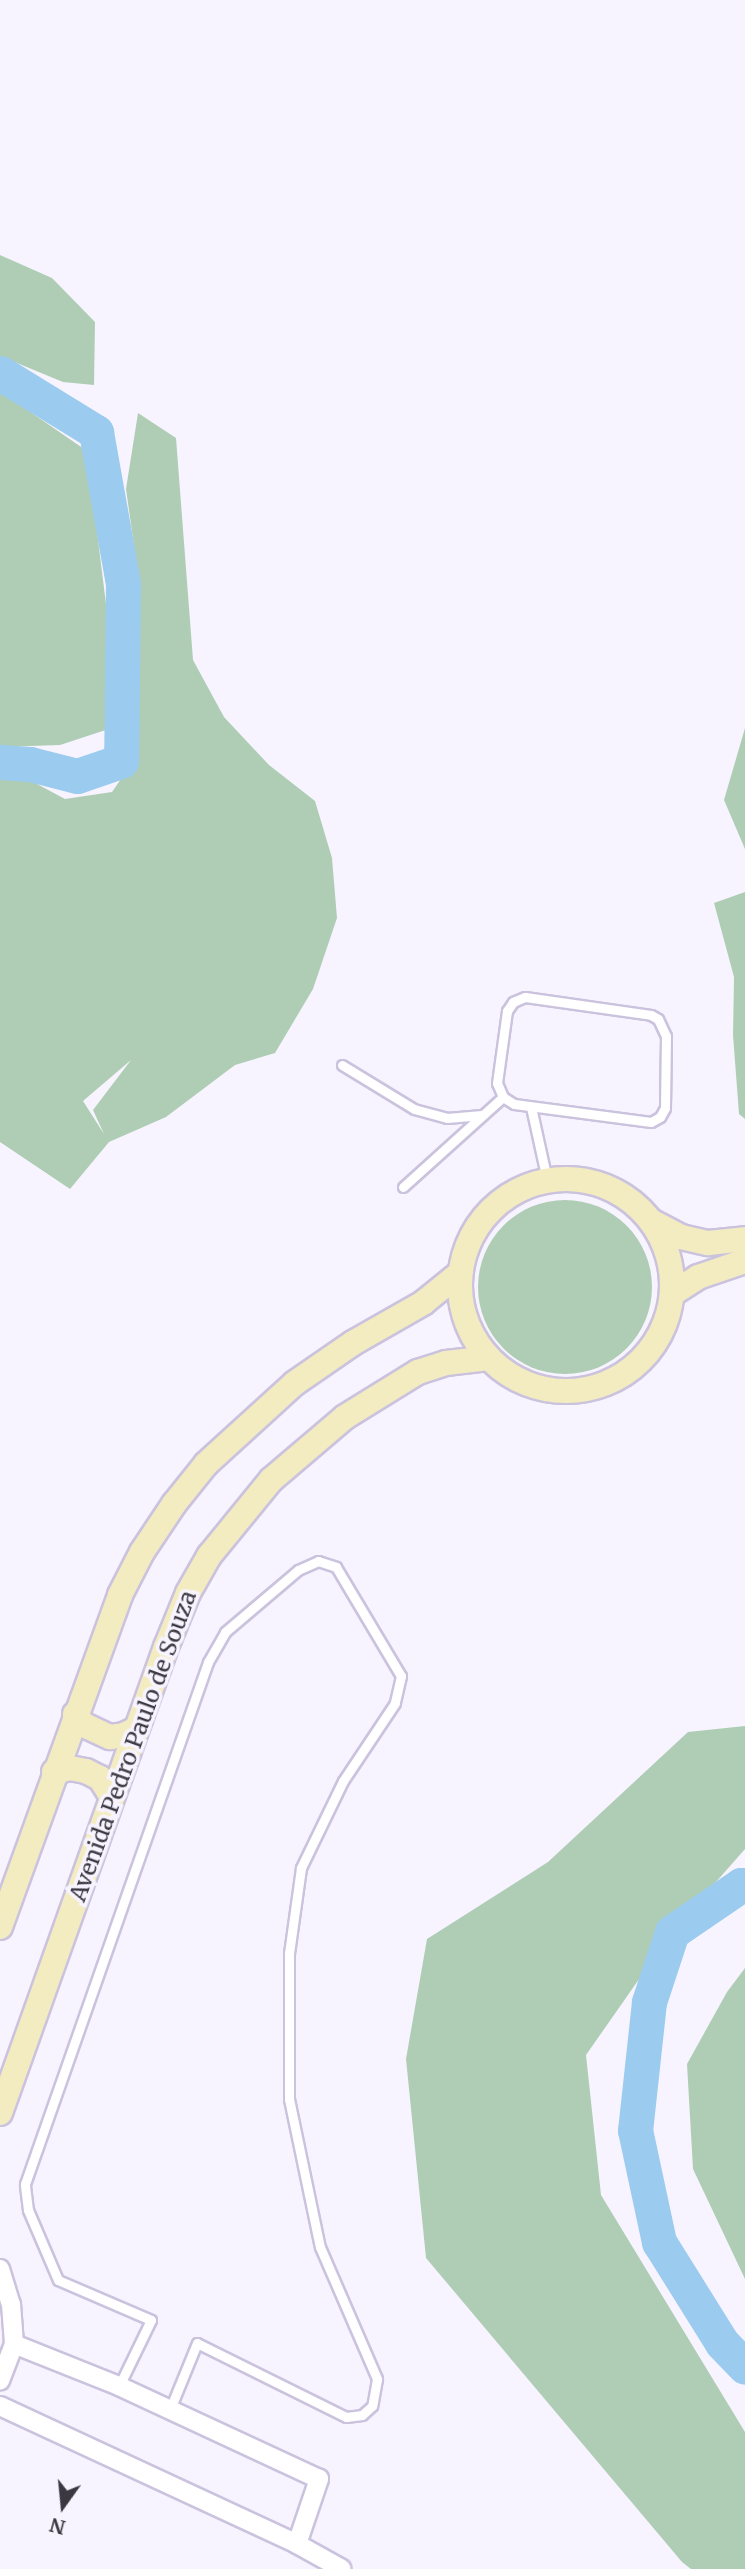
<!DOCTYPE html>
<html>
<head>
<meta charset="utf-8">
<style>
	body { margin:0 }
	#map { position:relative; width:745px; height:2569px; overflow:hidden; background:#f7f4ff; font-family:Merriweather,serif }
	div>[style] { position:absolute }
	.green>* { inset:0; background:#afcdb5 }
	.round { border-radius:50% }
	.river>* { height:35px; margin:-17.5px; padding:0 17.5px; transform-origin:17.5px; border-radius:17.5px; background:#9bcbee }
	.roads { filter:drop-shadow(2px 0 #cbc3de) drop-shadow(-2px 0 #cbc3de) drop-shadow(0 2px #cbc3de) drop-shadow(0 -2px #cbc3de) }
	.lane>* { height:9px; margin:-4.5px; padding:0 4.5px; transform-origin:4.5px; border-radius:4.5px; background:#fff }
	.street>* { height:18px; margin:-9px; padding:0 9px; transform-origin:9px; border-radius:9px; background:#fff }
	.secondary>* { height:24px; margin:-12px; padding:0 12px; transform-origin:12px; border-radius:12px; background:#f4ecc1 }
	.secondary>.ring { margin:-12px; padding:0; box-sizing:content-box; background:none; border:24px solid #f4ecc1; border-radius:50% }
	span { translate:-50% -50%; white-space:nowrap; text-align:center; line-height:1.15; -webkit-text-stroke:7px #f7f4ff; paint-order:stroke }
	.street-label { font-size:23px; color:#3b3842 }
	.north { position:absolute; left:28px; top:2471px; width:70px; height:70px; -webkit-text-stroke:5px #f7f4ff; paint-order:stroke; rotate:195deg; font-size:19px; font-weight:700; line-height:28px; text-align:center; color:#3b3842 }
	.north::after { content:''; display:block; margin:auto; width:24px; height:32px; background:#3b3842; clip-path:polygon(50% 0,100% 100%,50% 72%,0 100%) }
</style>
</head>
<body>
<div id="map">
	<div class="green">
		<i style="clip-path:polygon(0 255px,52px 278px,95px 322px,94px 385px,63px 382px,0 356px)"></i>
		<i style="clip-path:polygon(0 391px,87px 451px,121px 725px,60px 745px,0 747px)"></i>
		<i style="clip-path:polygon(evenodd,138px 413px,176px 438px,193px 660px,224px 717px,269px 765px,315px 801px,332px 858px,337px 918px,313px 989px,275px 1053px,235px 1065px,166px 1117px,109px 1142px,70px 1189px,0 1142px,0 776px,24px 777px,65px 799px,112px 792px,132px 763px,139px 703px,135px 553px,126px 489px,138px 413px,131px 1060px,93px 1110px,104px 1134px,83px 1101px,131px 1060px)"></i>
		<i style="clip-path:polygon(745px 728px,745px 849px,724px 800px)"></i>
		<i style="clip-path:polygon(745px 892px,745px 1119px,739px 1114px,733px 1035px,734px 977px,714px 903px)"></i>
		<i class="round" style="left:478px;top:1200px;width:174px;height:174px"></i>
		<i style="clip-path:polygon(745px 1726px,745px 1849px,672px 1932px,586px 2055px,601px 2195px,745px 2432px,745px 2569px,691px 2569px,682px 2562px,426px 2258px,406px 2059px,427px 1939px,548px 1862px,688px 1732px)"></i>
		<i style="clip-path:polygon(745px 1968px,745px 2279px,693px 2169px,687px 2064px,727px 1992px)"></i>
	</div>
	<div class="river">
		<i style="left:0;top:373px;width:113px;rotate:31.6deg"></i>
		<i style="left:96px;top:432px;width:154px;rotate:79.9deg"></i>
		<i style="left:123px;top:584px;width:177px;rotate:90.6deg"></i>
		<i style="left:121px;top:761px;width:46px;rotate:161.2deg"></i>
		<i style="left:77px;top:776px;width:49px;rotate:-165.7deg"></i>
		<i style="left:30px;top:764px;width:30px;rotate:-176deg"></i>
		<i style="left:745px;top:1886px;width:4px;rotate:-166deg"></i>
		<i style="left:741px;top:1885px;width:83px;rotate:145.7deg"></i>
		<i style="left:672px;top:1932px;width:74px;rotate:108.2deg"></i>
		<i style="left:649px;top:2002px;width:129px;rotate:96.2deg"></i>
		<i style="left:635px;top:2130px;width:115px;rotate:77.9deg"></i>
		<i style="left:659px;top:2242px;width:119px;rotate:58deg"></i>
		<i style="left:722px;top:2343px;width:33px;rotate:46deg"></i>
	</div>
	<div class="roads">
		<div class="lane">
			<i style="left:525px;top:997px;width:127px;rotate:8.1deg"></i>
			<i style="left:651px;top:1015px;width:8px;rotate:30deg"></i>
			<i style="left:658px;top:1019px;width:19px;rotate:65deg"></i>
			<i style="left:666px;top:1036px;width:72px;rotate:90.8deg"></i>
			<i style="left:665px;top:1108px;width:10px;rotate:119deg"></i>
			<i style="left:660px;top:1117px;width:10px;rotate:151deg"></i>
			<i style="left:651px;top:1122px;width:138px;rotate:-172.5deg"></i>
			<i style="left:514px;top:1104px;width:13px;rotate:-148deg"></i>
			<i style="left:503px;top:1097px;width:15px;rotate:-113deg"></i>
			<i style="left:497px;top:1083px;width:73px;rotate:-82.1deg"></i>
			<i style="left:507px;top:1011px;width:11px;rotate:-56deg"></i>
			<i style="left:513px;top:1002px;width:13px;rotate:-23deg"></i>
			<i style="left:342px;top:1065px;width:84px;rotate:31.4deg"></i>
			<i style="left:414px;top:1109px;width:34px;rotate:15deg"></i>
			<i style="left:447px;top:1118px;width:35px;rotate:-5deg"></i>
			<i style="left:531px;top:1107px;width:75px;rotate:77.6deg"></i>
			<i style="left:403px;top:1187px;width:135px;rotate:-42deg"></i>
			<i style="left:119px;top:2386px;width:73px;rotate:-64.1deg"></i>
			<i style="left:151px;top:2320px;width:101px;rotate:-156.7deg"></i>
			<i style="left:58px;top:2280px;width:76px;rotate:-113.2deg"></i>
			<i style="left:28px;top:2210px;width:26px;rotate:-97deg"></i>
			<i style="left:25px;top:2184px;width:553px;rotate:-70.68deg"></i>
			<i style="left:208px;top:1662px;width:34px;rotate:-60deg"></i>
			<i style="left:225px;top:1632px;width:96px;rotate:-40.3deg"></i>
			<i style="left:298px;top:1570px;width:22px;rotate:-24deg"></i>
			<i style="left:318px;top:1561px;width:19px;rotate:18deg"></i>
			<i style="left:336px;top:1567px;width:127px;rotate:59.2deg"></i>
			<i style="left:401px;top:1676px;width:28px;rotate:103deg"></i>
			<i style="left:395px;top:1703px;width:94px;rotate:123.7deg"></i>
			<i style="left:343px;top:1781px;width:97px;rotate:115.8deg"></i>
			<i style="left:301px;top:1868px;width:86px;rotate:98deg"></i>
			<i style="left:289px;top:1953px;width:146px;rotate:90deg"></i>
			<i style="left:289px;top:2099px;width:151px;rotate:78.2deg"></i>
			<i style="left:320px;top:2247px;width:144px;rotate:66.6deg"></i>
			<i style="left:377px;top:2379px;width:27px;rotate:100deg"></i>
			<i style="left:372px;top:2406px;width:13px;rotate:138deg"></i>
			<i style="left:362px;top:2415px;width:16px;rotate:173deg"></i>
			<i style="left:346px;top:2417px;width:166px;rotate:-153.6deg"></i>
			<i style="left:197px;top:2343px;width:71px;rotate:112.2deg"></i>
		</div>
		<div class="street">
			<i style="left:0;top:2269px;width:37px;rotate:73deg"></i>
			<i style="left:11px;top:2304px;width:40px;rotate:85.7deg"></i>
			<i style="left:14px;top:2344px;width:39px;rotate:111deg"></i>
			<i style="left:0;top:2406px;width:327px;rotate:24.9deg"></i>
			<i style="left:297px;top:2544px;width:69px;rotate:-71.3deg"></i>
			<i style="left:319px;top:2479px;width:221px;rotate:-155.1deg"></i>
			<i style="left:119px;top:2386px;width:113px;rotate:-158.2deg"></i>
			<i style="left:297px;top:2544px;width:51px;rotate:29.1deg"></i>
		</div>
		<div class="secondary">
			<i class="ring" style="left:460px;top:1179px;width:188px;height:188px"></i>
			<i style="left:651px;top:1221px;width:34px;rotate:28deg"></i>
			<i style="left:681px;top:1237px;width:28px;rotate:13deg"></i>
			<i style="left:708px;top:1243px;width:37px;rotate:-6deg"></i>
			<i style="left:672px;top:1294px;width:31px;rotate:-33deg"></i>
			<i style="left:698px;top:1277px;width:50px;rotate:-18.8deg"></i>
			<i style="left:75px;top:1714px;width:14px;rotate:51deg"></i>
			<i style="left:84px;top:1725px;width:29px;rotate:25deg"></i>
			<i style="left:110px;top:1737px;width:14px;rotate:-8deg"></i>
			<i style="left:124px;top:1735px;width:13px;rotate:-27deg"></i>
			<i style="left:54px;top:1772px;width:16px;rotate:-14deg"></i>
			<i style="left:70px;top:1768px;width:16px;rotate:11deg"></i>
			<i style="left:86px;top:1771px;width:16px;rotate:27deg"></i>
			<i style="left:100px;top:1778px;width:22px;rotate:58deg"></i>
			<i style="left:0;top:1927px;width:353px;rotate:-70.1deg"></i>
			<i style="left:120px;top:1595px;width:48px;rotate:-62.9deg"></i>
			<i style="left:142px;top:1552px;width:58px;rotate:-56.3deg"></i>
			<i style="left:174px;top:1504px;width:51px;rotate:-51.3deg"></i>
			<i style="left:206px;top:1464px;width:120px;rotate:-42.3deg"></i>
			<i style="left:295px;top:1383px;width:70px;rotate:-34.6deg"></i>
			<i style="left:353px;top:1343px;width:81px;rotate:-29.7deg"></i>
			<i style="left:423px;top:1303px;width:48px;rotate:-39deg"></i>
			<i style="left:0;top:2113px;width:495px;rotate:-70.4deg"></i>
			<i style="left:166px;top:1647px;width:58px;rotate:-67.8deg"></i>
			<i style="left:188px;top:1593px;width:43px;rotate:-60.4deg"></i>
			<i style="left:209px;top:1556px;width:98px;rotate:-50.8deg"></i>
			<i style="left:271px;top:1480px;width:97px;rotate:-40.4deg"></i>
			<i style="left:345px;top:1417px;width:86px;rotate:-31.7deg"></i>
			<i style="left:418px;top:1372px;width:29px;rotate:-18deg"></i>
			<i style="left:446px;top:1363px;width:43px;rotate:-6.6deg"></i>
		</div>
	</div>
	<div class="street-label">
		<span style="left:133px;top:1746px;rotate:-70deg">Avenida Pedro Paulo de Souza</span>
	</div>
	<div class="north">N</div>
</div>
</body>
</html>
